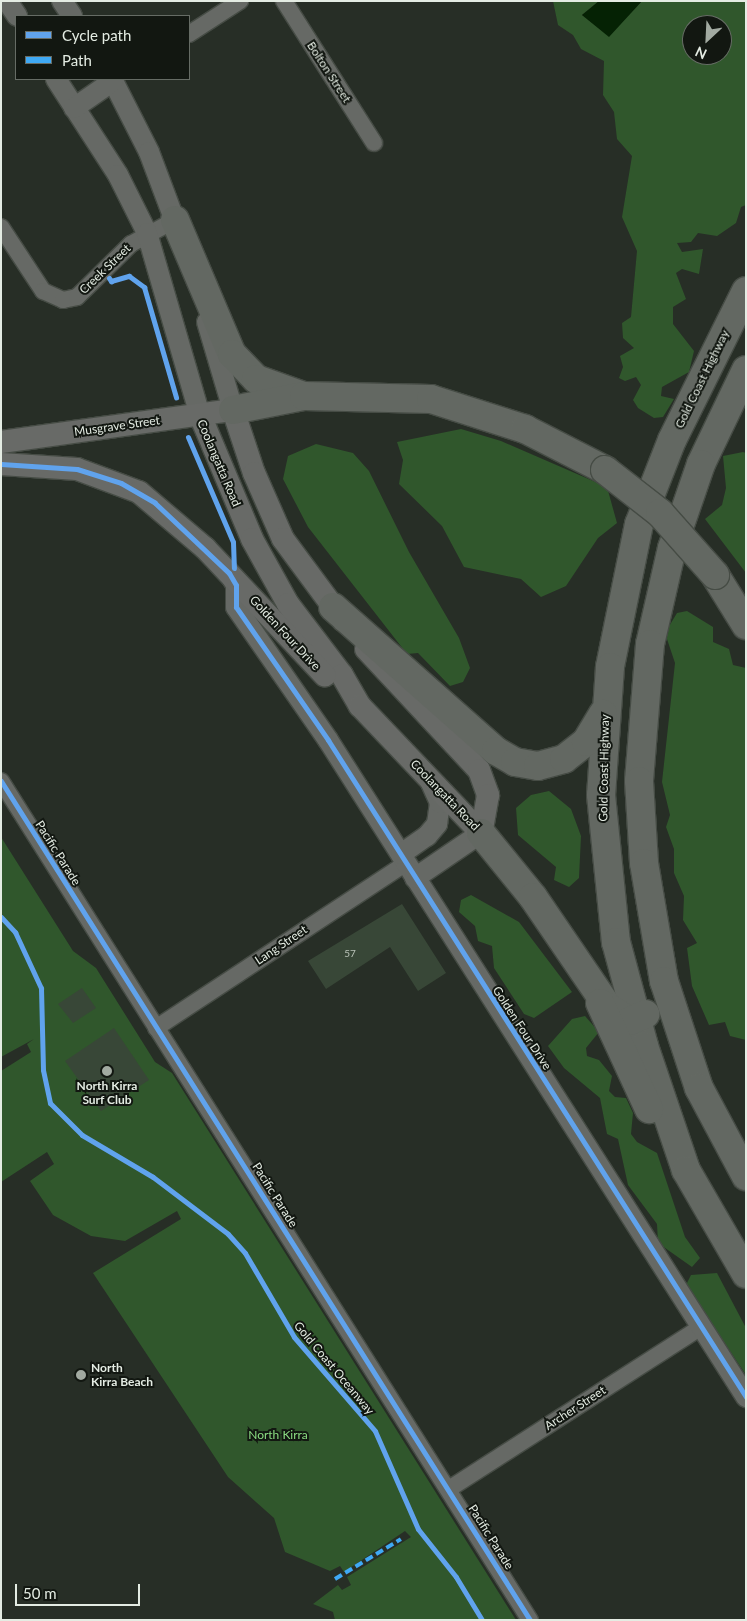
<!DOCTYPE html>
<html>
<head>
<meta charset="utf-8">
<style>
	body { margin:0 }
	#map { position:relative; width:747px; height:1621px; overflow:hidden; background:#272e26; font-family:Lato,sans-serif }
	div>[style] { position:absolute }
	.green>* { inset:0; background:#30572c }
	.water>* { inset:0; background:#052204 }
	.building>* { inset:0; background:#384737 }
	.roads { filter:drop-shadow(1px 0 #464c45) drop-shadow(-1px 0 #464c45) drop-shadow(0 1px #464c45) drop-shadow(0 -1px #464c45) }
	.minor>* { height:16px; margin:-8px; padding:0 8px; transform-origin:8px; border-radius:8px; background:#666965 }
	.tertiary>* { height:20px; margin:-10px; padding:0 10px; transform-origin:10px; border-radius:10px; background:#666965 }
	.secondary>* { height:22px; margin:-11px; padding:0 11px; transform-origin:11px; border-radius:11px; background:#686a67 }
	.trunk>* { height:28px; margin:-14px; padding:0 14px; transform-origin:14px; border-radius:14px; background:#636862 }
	.bridges { filter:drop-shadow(1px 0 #464c45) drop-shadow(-1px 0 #464c45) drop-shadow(0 1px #464c45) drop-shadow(0 -1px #464c45) }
	.trunk-bridge>* { height:28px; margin:-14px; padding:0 14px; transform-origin:14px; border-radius:14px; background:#636862 }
	.quiet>* { height:4px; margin-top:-2px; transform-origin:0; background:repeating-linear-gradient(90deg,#3fa9f5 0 8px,transparent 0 12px) }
	.cycleway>* { height:5px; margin:-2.5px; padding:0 2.5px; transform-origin:2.5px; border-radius:2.5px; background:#60a3ed }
	.dots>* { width:14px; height:14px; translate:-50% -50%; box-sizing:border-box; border:2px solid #121711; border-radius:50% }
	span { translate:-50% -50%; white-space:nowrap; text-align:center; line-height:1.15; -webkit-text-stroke:4px #121711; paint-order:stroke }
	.number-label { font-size:10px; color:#b9c3b8 }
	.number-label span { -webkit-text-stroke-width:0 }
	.street-label { font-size:12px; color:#e4ece3 }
	.poi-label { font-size:12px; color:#e4ece3; font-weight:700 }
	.left { translate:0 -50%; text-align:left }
	.park-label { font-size:12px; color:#8bdd82 }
	.frame { position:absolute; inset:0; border:2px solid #e4ece3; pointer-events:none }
	.legend { position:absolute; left:15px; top:15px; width:175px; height:65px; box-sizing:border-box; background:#121711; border:1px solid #666c65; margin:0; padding:6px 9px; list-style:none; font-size:15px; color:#e4ece3 }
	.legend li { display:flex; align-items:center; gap:10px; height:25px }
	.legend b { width:25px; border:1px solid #666c65 }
	.north { position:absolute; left:682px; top:15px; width:50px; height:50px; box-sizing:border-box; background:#121711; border:1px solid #666c65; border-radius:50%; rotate:205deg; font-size:14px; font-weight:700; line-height:20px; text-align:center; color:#e4ece3 }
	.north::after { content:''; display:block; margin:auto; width:18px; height:22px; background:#a2aaa1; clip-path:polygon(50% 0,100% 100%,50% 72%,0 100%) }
	.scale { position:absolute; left:15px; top:1584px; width:125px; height:22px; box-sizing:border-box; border:2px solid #e4ece3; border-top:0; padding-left:6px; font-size:15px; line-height:18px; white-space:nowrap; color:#e4ece3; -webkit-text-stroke:4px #121711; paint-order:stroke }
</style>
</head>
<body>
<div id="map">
	<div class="green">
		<i style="clip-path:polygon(evenodd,553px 1px,599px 1px,582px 15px,609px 36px,642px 1px,746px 1px,746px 205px,741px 207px,736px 223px,717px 236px,698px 233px,691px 242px,677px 243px,682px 252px,703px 249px,699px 274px,682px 269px,676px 273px,686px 299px,673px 307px,673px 324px,694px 351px,689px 372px,662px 387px,661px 396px,674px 399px,663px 417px,654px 418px,638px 408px,633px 400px,641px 385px,636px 377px,625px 381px,619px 378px,623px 367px,620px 356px,634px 348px,623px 338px,622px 323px,631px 317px,637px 251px,622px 217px,632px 156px,617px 139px,614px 112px,603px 95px,604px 61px,581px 49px,573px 35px,558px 25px,553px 1px,692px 25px,722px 25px,722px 55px,692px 55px,692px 25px)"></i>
		<i style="clip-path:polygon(461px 429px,501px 441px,607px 487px,617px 523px,598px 538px,566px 586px,541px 597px,521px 579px,464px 567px,442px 526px,399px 484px,403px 460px,397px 442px)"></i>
		<i style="clip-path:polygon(316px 444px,353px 453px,369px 471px,409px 552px,459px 638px,470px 668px,463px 682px,450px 686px,418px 653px,407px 654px,308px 527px,283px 479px,288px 456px)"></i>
		<i style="clip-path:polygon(743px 452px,746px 453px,746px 573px,705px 519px,722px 505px,726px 488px,723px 456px)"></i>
		<i style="clip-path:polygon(687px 611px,713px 627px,713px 642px,729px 649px,733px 665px,746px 668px,746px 1040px,730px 1036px,725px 1022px,709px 1025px,692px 986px,687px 948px,697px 943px,683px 920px,684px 896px,674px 873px,674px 849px,666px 827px,670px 815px,662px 782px,675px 663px,665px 633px,677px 613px)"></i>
		<i style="clip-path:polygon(549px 791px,571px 809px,581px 836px,579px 878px,569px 887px,554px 880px,556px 867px,518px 835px,516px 808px,531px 795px)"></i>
		<i style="clip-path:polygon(1px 837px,73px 951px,96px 968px,155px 1062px,172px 1073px,516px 1620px,335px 1620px,333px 1612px,313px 1604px,338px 1585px,342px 1590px,351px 1585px,347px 1577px,411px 1537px,405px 1531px,344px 1572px,340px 1566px,330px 1571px,285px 1552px,274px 1518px,228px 1477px,93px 1273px,181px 1219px,177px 1211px,125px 1241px,91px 1236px,53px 1215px,30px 1181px,54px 1164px,47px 1152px,1px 1182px,1px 1071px,31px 1052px,27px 1044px,34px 1039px,1px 1057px)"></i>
		<i style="clip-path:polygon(471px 895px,519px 922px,572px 992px,534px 1018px,524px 1014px,494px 968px,492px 946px,478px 941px,475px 926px,459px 912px,461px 900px)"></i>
		<i style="clip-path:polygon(585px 1016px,599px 1032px,586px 1048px,587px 1056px,599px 1060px,612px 1076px,609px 1091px,615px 1097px,626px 1098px,633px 1113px,631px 1134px,637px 1142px,657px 1153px,685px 1237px,700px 1258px,692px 1267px,658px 1243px,657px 1224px,628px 1185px,618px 1139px,607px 1134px,600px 1098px,564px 1068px,548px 1046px,572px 1019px)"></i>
		<i style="clip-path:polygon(717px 1273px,746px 1328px,746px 1375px,686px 1285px,691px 1275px)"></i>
	</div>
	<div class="water">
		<i style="clip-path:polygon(599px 1px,642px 1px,609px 37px,582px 15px)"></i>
	</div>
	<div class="building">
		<i style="clip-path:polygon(402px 904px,446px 973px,418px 991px,390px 947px,326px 989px,308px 961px)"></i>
		<i style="clip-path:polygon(82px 988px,96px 1008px,73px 1023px,58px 1004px)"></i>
		<i style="clip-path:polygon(114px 1028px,149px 1080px,101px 1111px,65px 1061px)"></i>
	</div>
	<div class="roads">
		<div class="minor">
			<i style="left:284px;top:1px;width:168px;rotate:57.6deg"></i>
			<i style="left:189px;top:34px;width:61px;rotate:-32.9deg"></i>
			<i style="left:1px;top:227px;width:77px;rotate:56.7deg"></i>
			<i style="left:43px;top:291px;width:22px;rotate:24deg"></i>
			<i style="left:63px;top:300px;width:14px;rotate:-12deg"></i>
			<i style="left:77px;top:297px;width:76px;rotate:-44.5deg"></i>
			<i style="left:131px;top:244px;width:50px;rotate:-28.6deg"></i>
			<i style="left:1px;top:781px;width:992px;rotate:57.77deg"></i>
			<i style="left:156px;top:1028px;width:300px;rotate:-33.4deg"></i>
			<i style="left:449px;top:1489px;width:300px;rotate:-32.7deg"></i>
		</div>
		<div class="tertiary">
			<i style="left:7px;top:1px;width:18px;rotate:56deg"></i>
			<i style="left:62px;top:1px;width:18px;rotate:56deg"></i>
			<i style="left:56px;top:79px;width:114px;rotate:57.1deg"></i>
			<i style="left:118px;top:175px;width:65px;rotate:63.4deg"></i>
			<i style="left:147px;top:233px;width:190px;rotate:73.8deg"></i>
			<i style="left:112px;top:79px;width:82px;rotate:63.1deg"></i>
			<i style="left:149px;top:152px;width:85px;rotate:69.4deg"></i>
			<i style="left:74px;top:108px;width:47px;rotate:-34.7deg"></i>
			<i style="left:207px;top:322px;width:92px;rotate:73.5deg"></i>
			<i style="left:229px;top:573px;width:14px;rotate:60deg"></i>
			<i style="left:236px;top:585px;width:22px;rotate:90deg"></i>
			<i style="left:236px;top:607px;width:162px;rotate:55.3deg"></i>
			<i style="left:328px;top:740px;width:779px;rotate:57.53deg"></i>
			<i style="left:401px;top:854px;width:32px;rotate:-35deg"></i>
			<i style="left:427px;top:836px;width:16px;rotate:-50deg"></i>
			<i style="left:437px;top:824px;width:21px;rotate:-82deg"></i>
			<i style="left:440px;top:803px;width:24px;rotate:-114deg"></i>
			<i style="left:415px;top:878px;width:80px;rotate:-34.3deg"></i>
		</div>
		<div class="secondary">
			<i style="left:200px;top:415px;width:134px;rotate:67.2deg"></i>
			<i style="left:252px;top:539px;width:74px;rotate:61deg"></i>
			<i style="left:288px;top:604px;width:89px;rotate:52.7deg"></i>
			<i style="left:342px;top:675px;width:36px;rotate:60deg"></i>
			<i style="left:360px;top:706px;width:175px;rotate:46.4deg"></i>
			<i style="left:1px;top:442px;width:234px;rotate:-7.9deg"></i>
			<i style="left:233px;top:410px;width:66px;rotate:71.6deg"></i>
			<i style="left:254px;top:473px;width:72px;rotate:66.3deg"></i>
			<i style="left:283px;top:539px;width:101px;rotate:53.5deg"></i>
			<i style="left:1px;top:464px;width:76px;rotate:3.8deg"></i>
			<i style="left:77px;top:469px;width:66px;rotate:20.4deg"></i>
			<i style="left:139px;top:492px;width:87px;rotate:40.3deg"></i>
			<i style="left:205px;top:548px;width:175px;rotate:46.8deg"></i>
			<i style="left:366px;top:649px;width:166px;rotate:47deg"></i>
			<i style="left:479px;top:770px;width:27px;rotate:70deg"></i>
			<i style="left:488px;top:795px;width:39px;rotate:100deg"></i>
		</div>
		<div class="trunk">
			<i style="left:175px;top:220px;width:146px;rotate:67deg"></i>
			<i style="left:232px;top:354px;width:35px;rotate:46deg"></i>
			<i style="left:256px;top:379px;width:48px;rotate:19.6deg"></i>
			<i style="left:746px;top:291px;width:166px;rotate:116.4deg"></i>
			<i style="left:672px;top:440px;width:90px;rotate:111.4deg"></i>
			<i style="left:639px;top:524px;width:146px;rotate:101.5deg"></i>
			<i style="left:610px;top:667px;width:128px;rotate:94deg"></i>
			<i style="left:601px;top:795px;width:148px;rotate:84.2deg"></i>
			<i style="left:616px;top:942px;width:108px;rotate:74.9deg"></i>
			<i style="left:644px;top:1046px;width:131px;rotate:71.3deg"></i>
			<i style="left:686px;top:1170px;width:120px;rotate:60deg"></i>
			<i style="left:746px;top:370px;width:104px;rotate:115.6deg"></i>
			<i style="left:701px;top:464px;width:89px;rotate:109deg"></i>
			<i style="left:672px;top:548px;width:98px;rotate:102.9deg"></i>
			<i style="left:650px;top:644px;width:137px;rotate:94.6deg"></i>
			<i style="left:639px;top:781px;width:82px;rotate:86.5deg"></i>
			<i style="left:644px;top:863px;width:120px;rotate:80.4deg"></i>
			<i style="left:664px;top:981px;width:113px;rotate:71.9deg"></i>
			<i style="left:699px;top:1088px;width:100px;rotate:61.9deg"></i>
			<i style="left:233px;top:410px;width:72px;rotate:-11.2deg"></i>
			<i style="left:304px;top:396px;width:127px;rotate:1.4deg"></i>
			<i style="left:431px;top:399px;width:99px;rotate:17.7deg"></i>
			<i style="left:525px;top:429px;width:90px;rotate:27.1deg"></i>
			<i style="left:715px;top:575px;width:59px;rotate:58.2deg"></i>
			<i style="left:333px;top:607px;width:217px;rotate:41.5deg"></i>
			<i style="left:496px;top:751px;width:22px;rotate:30deg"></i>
			<i style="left:515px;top:762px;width:23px;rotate:10deg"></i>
			<i style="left:538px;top:766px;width:27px;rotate:-15deg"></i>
			<i style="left:564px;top:759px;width:28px;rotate:-38deg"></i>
			<i style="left:586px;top:742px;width:33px;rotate:-59deg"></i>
			<i style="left:481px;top:833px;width:82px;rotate:50.9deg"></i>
			<i style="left:533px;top:897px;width:133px;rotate:55.7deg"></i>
			<i style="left:608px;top:1007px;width:26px;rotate:32deg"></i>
			<i style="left:630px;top:1021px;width:17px;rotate:-24deg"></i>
			<i style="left:600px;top:1003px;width:117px;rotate:65.2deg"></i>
		</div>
	</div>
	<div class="bridges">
		<div class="trunk-bridge">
			<i style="left:605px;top:470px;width:70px;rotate:38deg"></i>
			<i style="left:660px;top:513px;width:83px;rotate:48.4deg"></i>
		</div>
	</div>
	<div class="quiet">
		<i style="left:335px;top:1579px;width:77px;rotate:-31.2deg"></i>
	</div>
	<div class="cycleway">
		<i style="left:109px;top:278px;width:4px;rotate:56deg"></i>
		<i style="left:111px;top:281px;width:19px;rotate:-16deg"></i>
		<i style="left:129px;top:276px;width:19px;rotate:36deg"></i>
		<i style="left:144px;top:287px;width:115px;rotate:73.8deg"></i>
		<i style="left:188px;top:437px;width:114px;rotate:66.8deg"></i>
		<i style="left:233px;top:542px;width:26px;rotate:88deg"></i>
		<i style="left:1px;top:464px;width:76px;rotate:3.8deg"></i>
		<i style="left:77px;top:469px;width:46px;rotate:17.7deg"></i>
		<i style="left:121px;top:483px;width:39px;rotate:30deg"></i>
		<i style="left:155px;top:503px;width:102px;rotate:43.4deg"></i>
		<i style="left:229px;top:573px;width:14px;rotate:60deg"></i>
		<i style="left:236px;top:585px;width:22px;rotate:90deg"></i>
		<i style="left:236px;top:607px;width:162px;rotate:55.3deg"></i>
		<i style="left:328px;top:740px;width:779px;rotate:57.53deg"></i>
		<i style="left:1px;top:781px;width:992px;rotate:57.77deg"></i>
		<i style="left:1px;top:917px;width:21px;rotate:47deg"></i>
		<i style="left:15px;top:932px;width:62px;rotate:65.1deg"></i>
		<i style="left:41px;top:988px;width:82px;rotate:88.6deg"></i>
		<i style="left:43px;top:1070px;width:34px;rotate:78deg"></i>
		<i style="left:50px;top:1103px;width:45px;rotate:45deg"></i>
		<i style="left:82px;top:1135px;width:82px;rotate:30.6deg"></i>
		<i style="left:153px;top:1177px;width:94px;rotate:37.2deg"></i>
		<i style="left:228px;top:1234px;width:25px;rotate:48deg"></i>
		<i style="left:245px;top:1253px;width:97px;rotate:59.7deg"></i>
		<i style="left:294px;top:1337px;width:124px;rotate:49.2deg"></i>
		<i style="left:375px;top:1431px;width:107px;rotate:66.3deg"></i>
		<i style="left:418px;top:1529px;width:61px;rotate:51.6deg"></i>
		<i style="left:456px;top:1577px;width:50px;rotate:58.8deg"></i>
	</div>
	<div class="dots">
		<i style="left:107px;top:1071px;background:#a2aaa1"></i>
		<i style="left:81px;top:1375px;background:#a2aaa1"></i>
	</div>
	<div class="number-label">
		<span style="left:350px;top:954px">57</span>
	</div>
	<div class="street-label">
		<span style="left:329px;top:72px;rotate:57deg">Bolton Street</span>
		<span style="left:105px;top:269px;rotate:-44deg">Creek Street</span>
		<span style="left:702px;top:379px;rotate:-64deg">Gold Coast Highway</span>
		<span style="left:117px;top:426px;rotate:-8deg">Musgrave Street</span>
		<span style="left:219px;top:463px;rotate:67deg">Coolangatta Road</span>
		<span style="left:285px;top:633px;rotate:47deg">Golden Four Drive</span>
		<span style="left:604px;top:768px;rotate:-89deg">Gold Coast Highway</span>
		<span style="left:445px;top:795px;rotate:46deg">Coolangatta Road</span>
		<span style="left:58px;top:853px;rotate:58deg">Pacific Parade</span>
		<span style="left:281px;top:945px;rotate:-34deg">Lang Street</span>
		<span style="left:522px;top:1028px;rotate:57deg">Golden Four Drive</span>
		<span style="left:275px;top:1195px;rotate:58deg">Pacific Parade</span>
		<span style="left:334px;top:1368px;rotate:50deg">Gold Coast Oceanway</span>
		<span style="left:575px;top:1408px;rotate:-33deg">Archer Street</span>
		<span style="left:491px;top:1537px;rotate:58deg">Pacific Parade</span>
	</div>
	<div class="poi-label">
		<span style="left:107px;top:1093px">North Kirra<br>Surf Club</span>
		<span class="left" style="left:91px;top:1375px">North<br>Kirra Beach</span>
	</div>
	<div class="park-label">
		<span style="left:278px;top:1435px">North Kirra</span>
	</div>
	<div class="frame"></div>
	<ul class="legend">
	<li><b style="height:6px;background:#60a3ed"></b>Cycle path</li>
	<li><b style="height:6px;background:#3fa9f5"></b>Path</li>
	</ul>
	<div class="north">N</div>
	<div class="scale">50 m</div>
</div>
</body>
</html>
